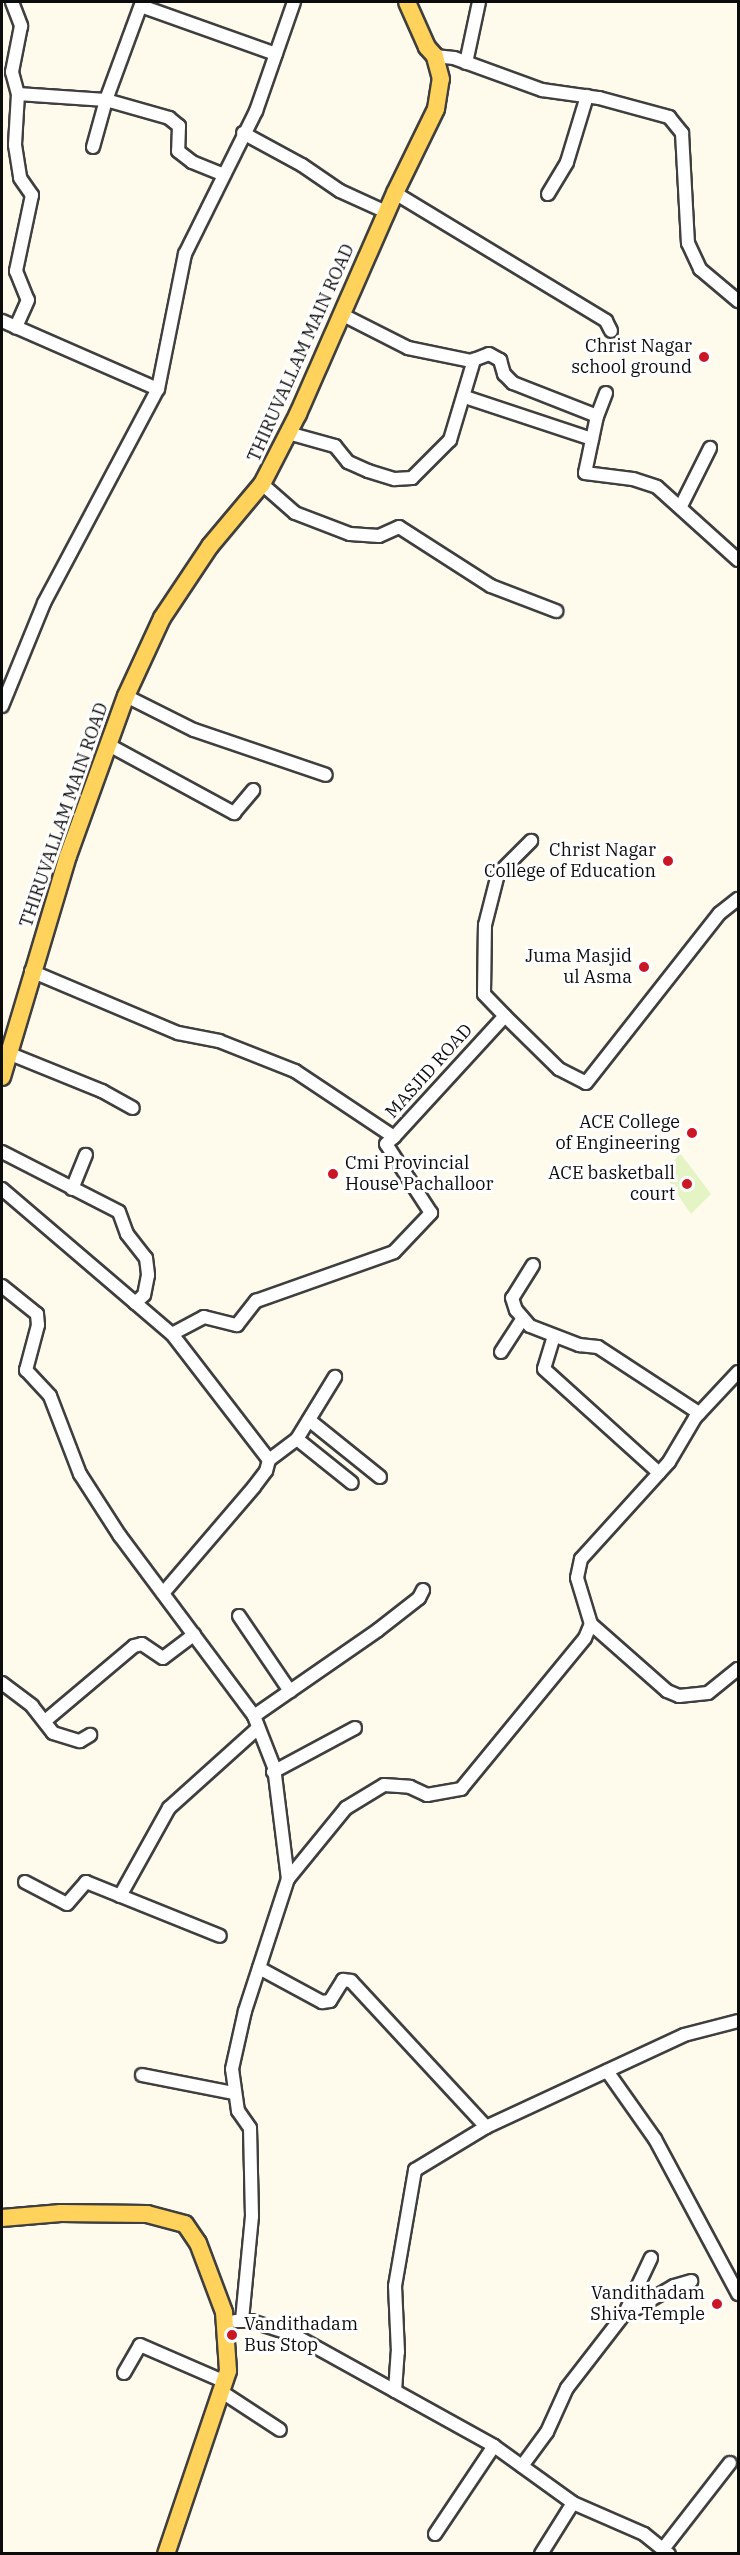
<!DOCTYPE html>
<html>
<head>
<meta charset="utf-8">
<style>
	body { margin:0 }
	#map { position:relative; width:740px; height:2555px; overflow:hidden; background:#fffbec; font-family:"IBM Plex Serif",serif }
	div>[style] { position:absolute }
	.pitch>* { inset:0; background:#e5f4c4 }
	.roads { filter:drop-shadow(2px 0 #3f3f3f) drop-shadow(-2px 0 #3f3f3f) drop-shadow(0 2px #3f3f3f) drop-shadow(0 -2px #3f3f3f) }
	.minor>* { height:12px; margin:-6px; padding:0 6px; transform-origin:6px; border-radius:6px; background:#fff }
	.major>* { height:16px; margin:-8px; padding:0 8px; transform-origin:8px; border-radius:8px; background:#ffd25c }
	.dots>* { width:16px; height:16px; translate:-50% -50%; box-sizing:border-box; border:3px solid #fff; border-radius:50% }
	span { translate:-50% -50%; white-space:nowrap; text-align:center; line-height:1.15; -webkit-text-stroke:6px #fff; paint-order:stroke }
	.poi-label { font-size:18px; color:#0c0c0c }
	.right { translate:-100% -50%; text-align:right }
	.left { translate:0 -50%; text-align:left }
	.street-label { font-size:18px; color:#0c0c0c }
	.frame { position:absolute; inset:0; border:3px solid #0c0c0c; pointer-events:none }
</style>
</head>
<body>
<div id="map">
	<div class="pitch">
		<i style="clip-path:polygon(680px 1153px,711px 1194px,691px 1214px,664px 1175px)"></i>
	</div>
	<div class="roads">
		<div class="minor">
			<i style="left:12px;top:2px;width:26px;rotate:69deg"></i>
			<i style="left:21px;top:26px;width:47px;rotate:101.1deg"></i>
			<i style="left:12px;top:72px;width:23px;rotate:75deg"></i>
			<i style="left:18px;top:94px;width:51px;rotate:93.4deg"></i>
			<i style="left:15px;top:145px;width:33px;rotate:81deg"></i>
			<i style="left:20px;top:178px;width:21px;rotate:55deg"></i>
			<i style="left:32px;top:195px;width:78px;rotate:101.9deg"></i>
			<i style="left:16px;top:271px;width:31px;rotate:68deg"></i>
			<i style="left:28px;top:300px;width:30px;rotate:114deg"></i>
			<i style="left:141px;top:6px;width:143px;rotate:19.6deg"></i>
			<i style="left:435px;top:56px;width:19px;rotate:6deg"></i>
			<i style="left:454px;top:58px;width:94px;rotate:20deg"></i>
			<i style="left:542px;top:90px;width:58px;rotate:8deg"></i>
			<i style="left:599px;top:98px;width:73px;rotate:15.2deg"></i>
			<i style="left:669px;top:117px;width:21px;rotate:51deg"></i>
			<i style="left:682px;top:133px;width:110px;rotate:86.9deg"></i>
			<i style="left:688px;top:243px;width:29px;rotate:65deg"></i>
			<i style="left:700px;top:269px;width:50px;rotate:40.1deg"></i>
			<i style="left:466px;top:63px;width:62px;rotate:-78deg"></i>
			<i style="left:18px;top:94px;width:88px;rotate:3.9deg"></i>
			<i style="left:106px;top:100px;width:66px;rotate:15.9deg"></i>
			<i style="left:169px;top:118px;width:13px;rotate:39deg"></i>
			<i style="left:179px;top:126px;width:25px;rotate:92deg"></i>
			<i style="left:178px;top:151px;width:18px;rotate:38deg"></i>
			<i style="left:192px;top:162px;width:32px;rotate:22deg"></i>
			<i style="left:243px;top:133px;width:67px;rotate:28.5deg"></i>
			<i style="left:302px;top:165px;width:46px;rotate:34.4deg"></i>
			<i style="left:340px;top:191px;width:51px;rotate:24.5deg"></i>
			<i style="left:93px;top:147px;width:49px;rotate:-74.5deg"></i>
			<i style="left:106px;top:100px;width:104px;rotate:-69.8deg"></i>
			<i style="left:395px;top:193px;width:247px;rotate:31.2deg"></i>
			<i style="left:606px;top:321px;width:11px;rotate:63deg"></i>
			<i style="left:548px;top:194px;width:37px;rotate:-59deg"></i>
			<i style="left:567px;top:162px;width:69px;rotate:-73.1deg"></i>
			<i style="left:341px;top:314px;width:75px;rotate:26.9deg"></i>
			<i style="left:408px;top:348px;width:64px;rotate:11.7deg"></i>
			<i style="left:471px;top:361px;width:19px;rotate:-21deg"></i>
			<i style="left:489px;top:354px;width:13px;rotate:29deg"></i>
			<i style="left:500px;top:360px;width:15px;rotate:74deg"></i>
			<i style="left:504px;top:374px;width:13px;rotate:45deg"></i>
			<i style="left:513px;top:383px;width:90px;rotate:21.4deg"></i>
			<i style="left:2px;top:321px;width:170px;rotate:23.6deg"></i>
			<i style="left:606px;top:393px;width:25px;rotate:111deg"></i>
			<i style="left:597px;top:416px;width:58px;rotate:101.9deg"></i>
			<i style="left:585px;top:473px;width:48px;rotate:7.1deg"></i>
			<i style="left:633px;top:479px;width:25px;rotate:18deg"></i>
			<i style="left:657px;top:487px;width:109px;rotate:42deg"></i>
			<i style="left:465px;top:397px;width:134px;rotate:18.3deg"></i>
			<i style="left:288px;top:433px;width:49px;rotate:15.5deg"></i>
			<i style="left:335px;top:446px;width:21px;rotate:51deg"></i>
			<i style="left:348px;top:462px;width:22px;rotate:24deg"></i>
			<i style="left:368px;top:471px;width:28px;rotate:17deg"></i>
			<i style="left:395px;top:479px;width:17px;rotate:-3deg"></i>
			<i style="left:412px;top:478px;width:54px;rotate:-45deg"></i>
			<i style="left:450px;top:440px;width:84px;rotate:-73.3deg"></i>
			<i style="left:262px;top:484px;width:44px;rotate:41.3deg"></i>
			<i style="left:295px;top:513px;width:59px;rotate:20.9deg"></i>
			<i style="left:350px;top:534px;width:29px;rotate:4deg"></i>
			<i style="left:379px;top:536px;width:22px;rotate:-24deg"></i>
			<i style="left:399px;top:527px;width:109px;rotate:32.7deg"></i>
			<i style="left:491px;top:586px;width:70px;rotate:21deg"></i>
			<i style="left:681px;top:506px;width:65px;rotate:-63.4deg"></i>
			<i style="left:126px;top:696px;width:76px;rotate:26.6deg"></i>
			<i style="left:194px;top:730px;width:139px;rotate:18.8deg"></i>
			<i style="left:2px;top:706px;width:111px;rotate:-67.8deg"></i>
			<i style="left:44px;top:603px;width:242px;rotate:-62deg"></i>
			<i style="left:158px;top:389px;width:138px;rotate:-78.7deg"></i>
			<i style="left:185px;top:254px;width:160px;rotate:-63.6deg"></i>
			<i style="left:256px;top:111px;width:115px;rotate:-70.8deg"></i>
			<i style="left:107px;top:744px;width:145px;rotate:28.5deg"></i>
			<i style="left:234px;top:813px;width:30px;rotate:-50deg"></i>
			<i style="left:31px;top:971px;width:160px;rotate:22.9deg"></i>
			<i style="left:178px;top:1033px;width:42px;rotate:11deg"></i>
			<i style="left:219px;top:1041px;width:82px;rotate:21.5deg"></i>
			<i style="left:295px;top:1071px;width:119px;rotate:33.7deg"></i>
			<i style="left:394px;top:1137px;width:164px;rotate:-47.5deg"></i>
			<i style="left:505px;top:1016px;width:76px;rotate:44.5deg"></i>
			<i style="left:559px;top:1069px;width:30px;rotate:27deg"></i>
			<i style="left:586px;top:1083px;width:216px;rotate:-51.8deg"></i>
			<i style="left:720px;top:913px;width:23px;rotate:-38deg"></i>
			<i style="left:505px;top:1016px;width:30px;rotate:-134deg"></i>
			<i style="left:484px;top:994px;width:69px;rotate:-89.2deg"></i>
			<i style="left:485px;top:925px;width:53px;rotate:-75.7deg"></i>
			<i style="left:498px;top:874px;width:47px;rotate:-45deg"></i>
			<i style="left:3px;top:1051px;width:107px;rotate:22deg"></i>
			<i style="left:102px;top:1091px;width:35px;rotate:29deg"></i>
			<i style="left:2px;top:1152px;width:131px;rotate:27.1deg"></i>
			<i style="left:119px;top:1212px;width:23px;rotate:70deg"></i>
			<i style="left:127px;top:1234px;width:31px;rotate:52deg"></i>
			<i style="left:146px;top:1258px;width:17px;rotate:83deg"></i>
			<i style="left:148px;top:1275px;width:20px;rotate:101deg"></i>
			<i style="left:144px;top:1295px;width:12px;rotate:138deg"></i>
			<i style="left:2px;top:1189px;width:223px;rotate:40.5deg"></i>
			<i style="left:172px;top:1334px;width:159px;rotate:52.4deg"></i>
			<i style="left:269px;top:1460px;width:11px;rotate:105deg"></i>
			<i style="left:266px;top:1471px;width:20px;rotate:127deg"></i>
			<i style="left:254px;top:1487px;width:140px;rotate:130.6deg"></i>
			<i style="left:72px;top:1189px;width:37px;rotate:-68deg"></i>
			<i style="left:533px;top:1265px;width:39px;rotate:122deg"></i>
			<i style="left:512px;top:1298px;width:13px;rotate:72deg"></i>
			<i style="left:516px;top:1310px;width:21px;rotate:49deg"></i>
			<i style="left:530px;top:1326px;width:53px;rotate:21.2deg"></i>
			<i style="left:579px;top:1345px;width:19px;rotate:6deg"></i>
			<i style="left:598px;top:1347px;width:121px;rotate:33.2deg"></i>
			<i style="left:2px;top:1286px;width:45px;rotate:38.7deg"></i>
			<i style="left:37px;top:1314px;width:11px;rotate:85deg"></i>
			<i style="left:38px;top:1325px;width:47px;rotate:104.9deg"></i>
			<i style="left:26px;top:1370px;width:35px;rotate:47deg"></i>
			<i style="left:50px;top:1396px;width:84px;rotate:69deg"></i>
			<i style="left:80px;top:1474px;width:74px;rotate:57.2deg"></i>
			<i style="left:120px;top:1536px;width:224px;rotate:53.3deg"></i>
			<i style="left:254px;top:1716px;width:55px;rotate:68.6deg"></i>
			<i style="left:274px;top:1767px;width:113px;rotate:82.9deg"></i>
			<i style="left:172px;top:1334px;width:36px;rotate:-28deg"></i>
			<i style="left:204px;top:1317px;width:34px;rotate:14deg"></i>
			<i style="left:237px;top:1325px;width:31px;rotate:-52deg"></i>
			<i style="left:256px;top:1301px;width:146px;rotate:-19.5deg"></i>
			<i style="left:394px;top:1252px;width:54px;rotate:-46.5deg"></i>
			<i style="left:431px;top:1213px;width:82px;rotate:-123.1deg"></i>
			<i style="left:386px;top:1144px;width:11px;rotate:-41deg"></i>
			<i style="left:554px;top:1336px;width:34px;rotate:107deg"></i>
			<i style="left:544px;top:1369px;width:155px;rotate:42.1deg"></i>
			<i style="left:501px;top:1352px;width:40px;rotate:-57.1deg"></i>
			<i style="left:738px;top:1372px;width:63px;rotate:133.1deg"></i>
			<i style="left:695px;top:1418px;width:51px;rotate:120.6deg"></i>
			<i style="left:669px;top:1462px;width:131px;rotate:132.2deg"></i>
			<i style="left:581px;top:1559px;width:19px;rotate:102deg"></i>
			<i style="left:577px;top:1578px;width:48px;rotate:73.1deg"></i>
			<i style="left:591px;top:1624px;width:101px;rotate:41.4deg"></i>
			<i style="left:667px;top:1691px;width:13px;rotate:23deg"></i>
			<i style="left:679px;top:1696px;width:29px;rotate:-6deg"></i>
			<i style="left:708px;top:1693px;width:38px;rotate:-39deg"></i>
			<i style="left:309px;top:1420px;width:91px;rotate:38.8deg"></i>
			<i style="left:297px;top:1439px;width:70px;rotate:38.7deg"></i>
			<i style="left:269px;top:1460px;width:35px;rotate:-37deg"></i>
			<i style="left:297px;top:1439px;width:73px;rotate:-58.5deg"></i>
			<i style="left:239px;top:1616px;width:91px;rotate:55.8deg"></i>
			<i style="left:2px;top:1683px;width:38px;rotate:37deg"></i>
			<i style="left:32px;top:1706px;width:34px;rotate:52deg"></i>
			<i style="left:53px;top:1733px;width:28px;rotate:17deg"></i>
			<i style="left:80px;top:1741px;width:12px;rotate:-31deg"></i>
			<i style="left:254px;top:1716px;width:151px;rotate:-34.7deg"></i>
			<i style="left:378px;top:1630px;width:52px;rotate:-38deg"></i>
			<i style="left:419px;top:1598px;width:9px;rotate:-63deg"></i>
			<i style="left:45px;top:1721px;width:116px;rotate:-40.1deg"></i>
			<i style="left:134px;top:1646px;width:8px;rotate:-14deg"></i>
			<i style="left:142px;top:1644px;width:25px;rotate:34deg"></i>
			<i style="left:163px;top:1658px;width:39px;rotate:-37deg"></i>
			<i style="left:273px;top:1772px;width:93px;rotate:-28.2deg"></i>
			<i style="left:25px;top:1882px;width:47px;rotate:27.6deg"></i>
			<i style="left:67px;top:1904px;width:29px;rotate:-49deg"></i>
			<i style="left:86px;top:1882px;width:144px;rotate:21.9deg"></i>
			<i style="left:120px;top:1896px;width:101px;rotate:-60.9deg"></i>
			<i style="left:169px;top:1808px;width:120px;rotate:-42deg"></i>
			<i style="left:259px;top:1968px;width:72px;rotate:28.4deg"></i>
			<i style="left:322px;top:2002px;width:8px;rotate:-7deg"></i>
			<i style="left:330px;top:2001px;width:25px;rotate:-58deg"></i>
			<i style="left:343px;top:1980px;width:8px;rotate:7deg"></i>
			<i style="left:351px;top:1981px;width:199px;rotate:47.2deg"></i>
			<i style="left:607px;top:2071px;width:83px;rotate:54.8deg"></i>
			<i style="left:655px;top:2139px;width:176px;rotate:61.8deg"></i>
			<i style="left:142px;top:2075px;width:93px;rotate:11.2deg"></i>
			<i style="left:625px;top:2315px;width:57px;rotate:-30.6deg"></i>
			<i style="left:674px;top:2286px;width:18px;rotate:-16deg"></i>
			<i style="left:242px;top:2320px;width:104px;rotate:-84.5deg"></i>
			<i style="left:252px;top:2216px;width:88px;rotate:-91.3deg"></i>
			<i style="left:250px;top:2128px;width:21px;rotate:-125deg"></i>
			<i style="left:238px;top:2111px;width:42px;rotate:-98.1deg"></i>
			<i style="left:232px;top:2069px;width:59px;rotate:-77.4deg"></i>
			<i style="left:245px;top:2011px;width:139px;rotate:-72deg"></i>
			<i style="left:288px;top:1879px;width:92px;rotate:-50.8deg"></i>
			<i style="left:346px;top:1808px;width:44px;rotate:-31.2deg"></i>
			<i style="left:384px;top:1785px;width:26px;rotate:4deg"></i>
			<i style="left:410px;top:1787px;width:19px;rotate:25deg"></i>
			<i style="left:427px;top:1795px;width:35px;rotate:-10deg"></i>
			<i style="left:461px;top:1789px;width:195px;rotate:-50.6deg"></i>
			<i style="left:585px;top:1638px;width:15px;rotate:-67deg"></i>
			<i style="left:235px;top:2321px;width:16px"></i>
			<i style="left:251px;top:2321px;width:45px;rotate:18deg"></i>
			<i style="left:294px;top:2335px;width:229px;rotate:29deg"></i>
			<i style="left:494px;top:2446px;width:97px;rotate:35.8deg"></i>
			<i style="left:573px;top:2503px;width:77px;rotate:23.6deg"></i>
			<i style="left:644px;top:2534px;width:32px;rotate:39deg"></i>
			<i style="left:124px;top:2373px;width:32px;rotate:-60deg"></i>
			<i style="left:140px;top:2345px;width:93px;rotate:23.5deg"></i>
			<i style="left:395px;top:2391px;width:39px;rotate:-86deg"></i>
			<i style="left:398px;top:2352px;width:66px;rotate:-92.6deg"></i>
			<i style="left:395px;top:2286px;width:118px;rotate:-80.2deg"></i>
			<i style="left:415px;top:2170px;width:83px;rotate:-31.2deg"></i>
			<i style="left:486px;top:2127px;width:218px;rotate:-24.9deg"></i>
			<i style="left:684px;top:2035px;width:56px;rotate:-14.5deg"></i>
			<i style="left:222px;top:2392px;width:69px;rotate:33.2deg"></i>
			<i style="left:522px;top:2466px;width:42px;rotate:-53.7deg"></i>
			<i style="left:547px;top:2432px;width:48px;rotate:-65.6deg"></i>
			<i style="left:567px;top:2388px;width:95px;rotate:-52.3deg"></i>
			<i style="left:625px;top:2313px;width:61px;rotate:-64.7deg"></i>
			<i style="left:435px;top:2534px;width:106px;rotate:-56.2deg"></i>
			<i style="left:663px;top:2549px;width:109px;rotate:-52.1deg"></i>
			<i style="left:541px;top:2554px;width:60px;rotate:-57.9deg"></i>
		</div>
		<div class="major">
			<i style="left:2px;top:1077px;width:231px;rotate:-73.4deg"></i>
			<i style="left:68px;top:856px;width:170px;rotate:-70.1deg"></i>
			<i style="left:126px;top:696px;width:86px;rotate:-65.2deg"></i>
			<i style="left:162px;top:618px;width:87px;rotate:-56.3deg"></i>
			<i style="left:210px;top:546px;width:81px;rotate:-50deg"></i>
			<i style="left:262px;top:484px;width:79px;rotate:-62.8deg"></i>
			<i style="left:298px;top:414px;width:241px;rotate:-66.3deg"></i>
			<i style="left:395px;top:193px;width:93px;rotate:-64deg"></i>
			<i style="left:436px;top:109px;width:30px;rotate:-81deg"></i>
			<i style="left:441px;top:79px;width:24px;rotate:-105deg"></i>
			<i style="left:435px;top:56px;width:12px;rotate:-132deg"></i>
			<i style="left:427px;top:47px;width:49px;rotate:-114deg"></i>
			<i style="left:2px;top:2218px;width:59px;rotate:-4.8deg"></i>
			<i style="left:61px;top:2213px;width:86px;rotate:0.7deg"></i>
			<i style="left:147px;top:2214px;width:39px;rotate:15deg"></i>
			<i style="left:185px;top:2224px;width:23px;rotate:56deg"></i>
			<i style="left:198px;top:2243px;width:74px;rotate:69.4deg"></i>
			<i style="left:224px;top:2312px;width:59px;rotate:86.1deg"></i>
			<i style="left:228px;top:2371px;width:193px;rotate:108.7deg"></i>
		</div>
	</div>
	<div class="dots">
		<i style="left:704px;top:357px;background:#ca1726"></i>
		<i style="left:668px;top:861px;background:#ca1726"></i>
		<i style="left:644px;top:967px;background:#ca1726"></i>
		<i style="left:692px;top:1133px;background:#ca1726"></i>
		<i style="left:333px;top:1174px;background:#ca1726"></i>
		<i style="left:687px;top:1184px;background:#ca1726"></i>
		<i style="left:717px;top:2304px;background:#ca1726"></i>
		<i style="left:232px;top:2335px;background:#ca1726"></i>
	</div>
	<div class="poi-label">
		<span class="right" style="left:692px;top:357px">Christ Nagar<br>school ground</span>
		<span class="right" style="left:656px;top:861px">Christ Nagar<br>College of Education</span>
		<span class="right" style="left:632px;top:967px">Juma Masjid<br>ul Asma</span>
		<span class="right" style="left:680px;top:1133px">ACE College<br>of Engineering</span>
		<span class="left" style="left:345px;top:1174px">Cmi Provincial<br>House Pachalloor</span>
		<span class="right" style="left:675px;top:1184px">ACE basketball<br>court</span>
		<span class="right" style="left:705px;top:2304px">Vandithadam<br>Shiva Temple</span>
		<span class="left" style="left:244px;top:2335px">Vandithadam<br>Bus Stop</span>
	</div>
	<div class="street-label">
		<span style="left:301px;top:353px;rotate:-66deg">THIRUVALLAM MAIN ROAD</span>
		<span style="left:64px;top:815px;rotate:-71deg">THIRUVALLAM MAIN ROAD</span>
		<span style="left:429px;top:1071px;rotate:-48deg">MASJID ROAD</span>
	</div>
	<div class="frame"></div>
</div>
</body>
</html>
